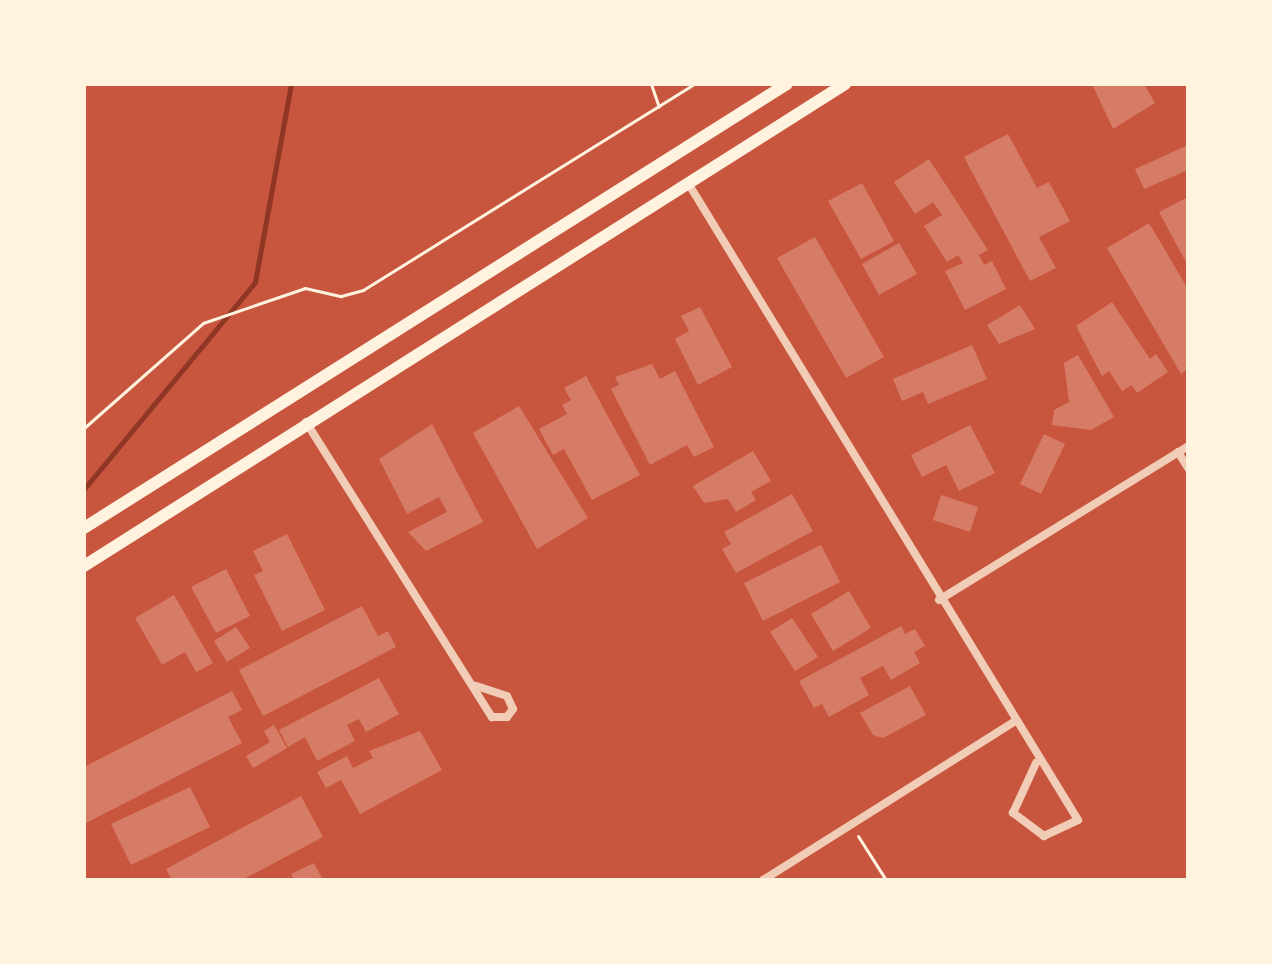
<!DOCTYPE html>
<html>
<head>
<meta charset="utf-8">
<style>
	body { margin:0 }
	#map { position:relative; width:1272px; height:964px; overflow:hidden; background:#c8553d; font-family:Mulish,sans-serif }
	div>[style] { position:absolute }
	.stream>* { height:5px; margin:-2.5px; padding:0 2.5px; transform-origin:2.5px; border-radius:2.5px; background:#8f3625 }
	.building>* { inset:0; background:#d67c66 }
	.path>* { height:3px; margin:-1.5px; padding:0 1.5px; transform-origin:1.5px; border-radius:1.5px; background:#fff3e0 }
	.minor>* { height:8px; margin:-4px; padding:0 4px; transform-origin:4px; border-radius:4px; background:#f1ccb7 }
	.primary>* { height:12px; margin:-6px; padding:0 6px; transform-origin:6px; border-radius:6px; background:#fff3e0 }
	span { translate:-50% -50%; white-space:nowrap; text-align:center; line-height:1.15; -webkit-text-stroke:6px #fff3e0; paint-order:stroke }
	.frame { position:absolute; inset:0; border:86px solid #fff3e0; pointer-events:none }
</style>
</head>
<body>
<div id="map">
	<div class="stream">
		<i style="left:84px;top:489px;width:268px;rotate:-50.4deg"></i>
		<i style="left:255px;top:282px;width:201px;rotate:-79.7deg"></i>
	</div>
	<div class="building">
		<i style="clip-path:polygon(1092px 84px,1144px 84px,1155px 103px,1113px 129px)"></i>
		<i style="clip-path:polygon(1008px 134px,1037px 188px,1049px 182px,1070px 221px,1039px 237px,1056px 268px,1030px 281px,964px 157px)"></i>
		<i style="clip-path:polygon(1188px 145px,1188px 170px,1144px 189px,1135px 169px)"></i>
		<i style="clip-path:polygon(929px 159px,988px 250px,979px 255px,984px 265px,992px 261px,1006px 289px,965px 310px,945px 271px,963px 263px,958px 255px,947px 262px,924px 226px,942px 215px,933px 202px,915px 214px,894px 182px)"></i>
		<i style="clip-path:polygon(862px 183px,894px 241px,861px 259px,828px 201px)"></i>
		<i style="clip-path:polygon(1188px 197px,1188px 266px,1159px 212px)"></i>
		<i style="clip-path:polygon(1149px 223px,1188px 289px,1188px 369px,1181px 374px,1107px 248px)"></i>
		<i style="clip-path:polygon(815px 237px,884px 357px,846px 378px,777px 258px)"></i>
		<i style="clip-path:polygon(899px 243px,917px 274px,879px 295px,862px 264px)"></i>
		<i style="clip-path:polygon(1112px 302px,1150px 359px,1156px 354px,1168px 372px,1137px 393px,1132px 385px,1122px 391px,1109px 371px,1102px 376px,1076px 326px)"></i>
		<i style="clip-path:polygon(1020px 305px,1035px 329px,999px 344px,987px 325px)"></i>
		<i style="clip-path:polygon(700px 307px,732px 367px,698px 385px,675px 339px,689px 331px,681px 316px)"></i>
		<i style="clip-path:polygon(972px 345px,987px 379px,928px 404px,923px 392px,902px 401px,893px 379px)"></i>
		<i style="clip-path:polygon(1078px 355px,1114px 417px,1091px 430px,1052px 425px,1054px 410px,1069px 402px,1064px 363px)"></i>
		<i style="clip-path:polygon(652px 364px,660px 379px,675px 371px,714px 447px,694px 457px,687px 445px,650px 465px,611px 389px,619px 385px,615px 377px)"></i>
		<i style="clip-path:polygon(586px 376px,640px 475px,592px 500px,564px 449px,553px 455px,539px 429px,567px 414px,562px 405px,571px 400px,564px 388px)"></i>
		<i style="clip-path:polygon(519px 406px,588px 518px,537px 549px,473px 433px)"></i>
		<i style="clip-path:polygon(432px 424px,483px 522px,426px 551px,408px 532px,447px 512px,439px 497px,407px 514px,379px 459px)"></i>
		<i style="clip-path:polygon(970px 425px,995px 473px,959px 491px,946px 465px,922px 477px,911px 455px)"></i>
		<i style="clip-path:polygon(1044px 434px,1065px 444px,1041px 494px,1020px 484px)"></i>
		<i style="clip-path:polygon(753px 451px,771px 481px,751px 492px,756px 500px,736px 512px,728px 499px,704px 503px,693px 486px)"></i>
		<i style="clip-path:polygon(792px 494px,813px 531px,736px 573px,722px 549px,731px 544px,724px 532px)"></i>
		<i style="clip-path:polygon(941px 495px,978px 507px,970px 532px,933px 520px)"></i>
		<i style="clip-path:polygon(287px 534px,325px 610px,282px 631px,254px 575px,263px 571px,253px 551px)"></i>
		<i style="clip-path:polygon(821px 545px,840px 582px,763px 621px,744px 583px)"></i>
		<i style="clip-path:polygon(226px 569px,250px 616px,216px 633px,191px 587px)"></i>
		<i style="clip-path:polygon(849px 591px,871px 628px,833px 651px,811px 614px)"></i>
		<i style="clip-path:polygon(174px 595px,213px 663px,196px 672px,185px 652px,162px 665px,135px 618px)"></i>
		<i style="clip-path:polygon(362px 606px,378px 636px,388px 631px,396px 647px,263px 716px,239px 670px)"></i>
		<i style="clip-path:polygon(792px 618px,818px 657px,795px 671px,770px 632px)"></i>
		<i style="clip-path:polygon(901px 626px,905px 634px,915px 629px,925px 646px,914px 652px,920px 663px,891px 680px,883px 666px,860px 678px,869px 695px,829px 717px,822px 704px,814px 708px,799px 681px)"></i>
		<i style="clip-path:polygon(236px 627px,250px 648px,227px 662px,214px 641px)"></i>
		<i style="clip-path:polygon(379px 678px,399px 714px,366px 732px,359px 719px,347px 725px,355px 741px,317px 761px,305px 737px,288px 747px,279px 730px)"></i>
		<i style="clip-path:polygon(910px 686px,926px 715px,883px 738px,873px 735px,860px 713px)"></i>
		<i style="clip-path:polygon(232px 691px,242px 710px,228px 717px,242px 743px,84px 824px,84px 767px)"></i>
		<i style="clip-path:polygon(274px 725px,287px 748px,253px 768px,246px 756px,270px 742px,264px 731px)"></i>
		<i style="clip-path:polygon(420px 731px,442px 770px,360px 814px,341px 780px,326px 788px,317px 772px,347px 756px,353px 768px,373px 758px,369px 751px)"></i>
		<i style="clip-path:polygon(190px 787px,210px 827px,131px 865px,111px 824px)"></i>
		<i style="clip-path:polygon(301px 796px,323px 837px,242px 880px,172px 880px,166px 869px)"></i>
		<i style="clip-path:polygon(314px 863px,323px 880px,294px 880px,291px 874px)"></i>
	</div>
	<div class="path">
		<i style="left:651px;top:84px;width:24px;rotate:71deg"></i>
		<i style="left:84px;top:428px;width:159px;rotate:-41.4deg"></i>
		<i style="left:203px;top:323px;width:108px;rotate:-18.9deg"></i>
		<i style="left:305px;top:288px;width:37px;rotate:13deg"></i>
		<i style="left:341px;top:296px;width:23px;rotate:-15deg"></i>
		<i style="left:363px;top:290px;width:390px;rotate:-31.9deg"></i>
		<i style="left:858px;top:836px;width:52px;rotate:57.5deg"></i>
	</div>
	<div class="minor">
		<i style="left:688px;top:183px;width:747px;rotate:58.52deg"></i>
		<i style="left:1078px;top:820px;width:38px;rotate:155deg"></i>
		<i style="left:1044px;top:836px;width:39px;rotate:-143deg"></i>
		<i style="left:1013px;top:813px;width:55px;rotate:-65.3deg"></i>
		<i style="left:306px;top:422px;width:349px;rotate:57.8deg"></i>
		<i style="left:492px;top:717px;width:15px"></i>
		<i style="left:507px;top:717px;width:10px;rotate:-53deg"></i>
		<i style="left:513px;top:709px;width:14px;rotate:-115deg"></i>
		<i style="left:507px;top:696px;width:33px;rotate:-162deg"></i>
		<i style="left:1178px;top:452px;width:19px;rotate:58deg"></i>
		<i style="left:939px;top:600px;width:293px;rotate:-31.7deg"></i>
		<i style="left:763px;top:880px;width:298px;rotate:-32.2deg"></i>
	</div>
	<div class="primary">
		<i style="left:84px;top:528px;width:831px;rotate:-32.28deg"></i>
		<i style="left:84px;top:566px;width:901px;rotate:-32.35deg"></i>
	</div>
	<div class="frame"></div>
</div>
</body>
</html>
